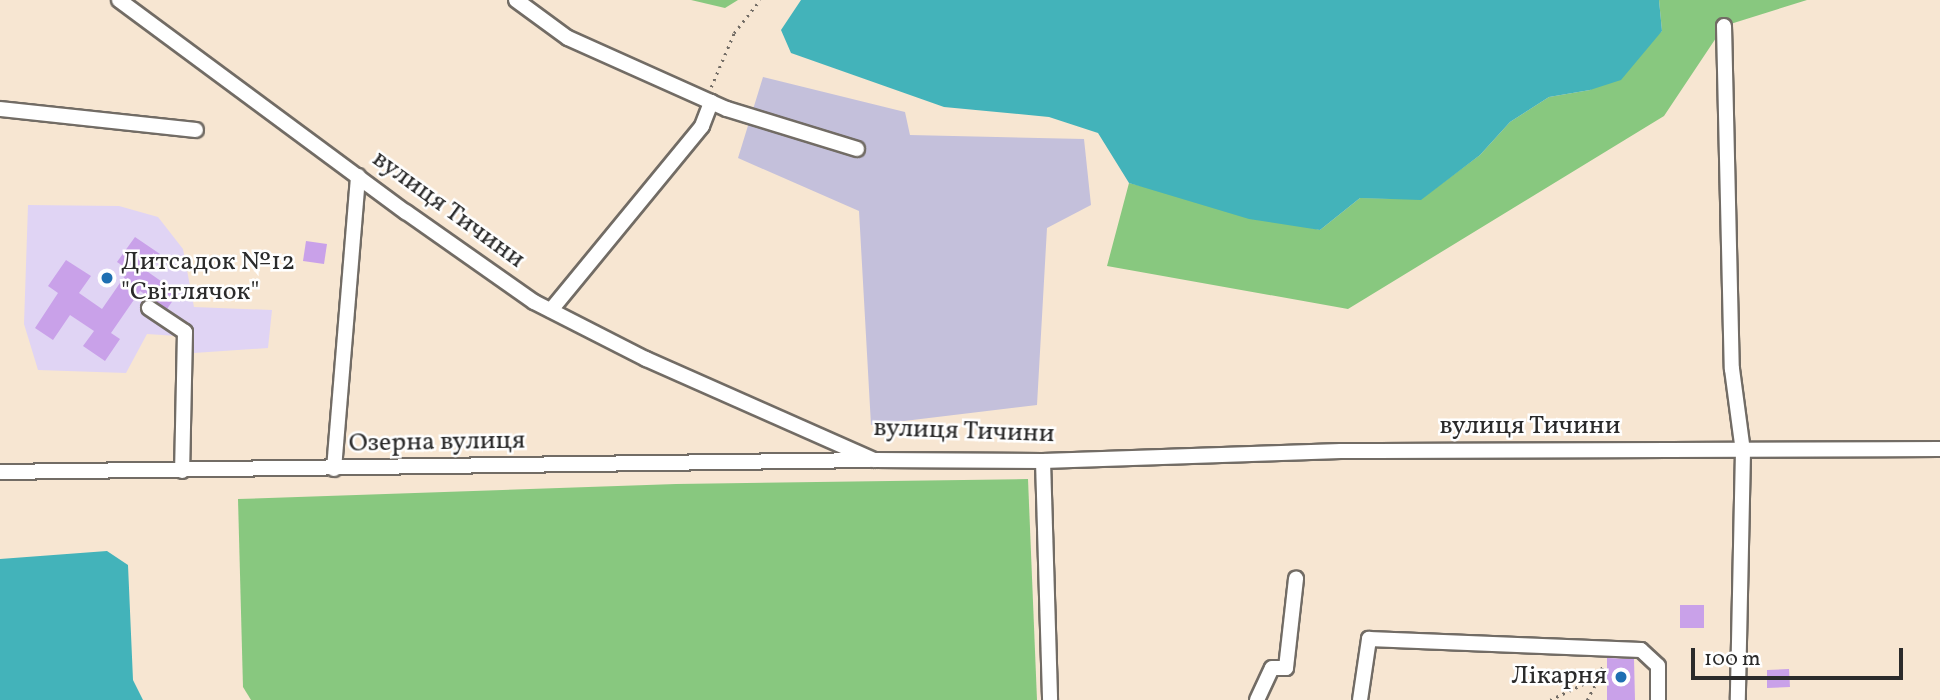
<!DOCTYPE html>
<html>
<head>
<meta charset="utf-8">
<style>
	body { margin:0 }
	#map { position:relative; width:1940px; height:700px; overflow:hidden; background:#f7e6d2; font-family:Vollkorn,serif }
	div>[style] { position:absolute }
	.built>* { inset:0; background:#e0d4f4 }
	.industrial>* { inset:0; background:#c4c0db }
	.green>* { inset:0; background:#88c87f }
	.water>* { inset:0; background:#43b3ba }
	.building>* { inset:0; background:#c9a1e9 }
	.path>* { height:2.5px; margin-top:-1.25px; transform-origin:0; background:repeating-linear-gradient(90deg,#726c65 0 2px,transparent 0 7px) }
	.roads { filter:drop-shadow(2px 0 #726c65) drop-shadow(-2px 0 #726c65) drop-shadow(0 2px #726c65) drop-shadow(0 -2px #726c65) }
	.minor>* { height:14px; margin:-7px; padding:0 7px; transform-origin:7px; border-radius:7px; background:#fff }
	.dots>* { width:19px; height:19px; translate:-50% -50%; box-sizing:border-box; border:4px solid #fff; border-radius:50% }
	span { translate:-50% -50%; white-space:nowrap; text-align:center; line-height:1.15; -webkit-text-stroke:5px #fff; paint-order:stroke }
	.street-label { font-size:26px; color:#2b2b2b }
	.poi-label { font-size:26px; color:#2b2b2b }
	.left { translate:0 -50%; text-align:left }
	.right { translate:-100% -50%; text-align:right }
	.scale { position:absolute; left:1691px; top:648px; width:212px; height:32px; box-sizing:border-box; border:4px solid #2b2b2b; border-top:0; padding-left:9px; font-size:21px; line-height:24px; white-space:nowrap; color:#2b2b2b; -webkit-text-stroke:5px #fff; paint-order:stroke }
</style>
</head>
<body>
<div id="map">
	<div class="built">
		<i style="clip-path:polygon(28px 205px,119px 206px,158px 217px,183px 249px,194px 307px,272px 310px,268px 348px,179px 354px,177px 336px,147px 334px,126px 373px,38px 370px,24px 324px)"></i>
	</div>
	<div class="industrial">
		<i style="clip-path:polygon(763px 77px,905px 112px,910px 135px,1084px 139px,1091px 205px,1047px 228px,1037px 405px,871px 425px,859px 211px,738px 158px)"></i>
	</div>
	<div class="green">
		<i style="clip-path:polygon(691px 0,738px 0,725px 8px)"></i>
		<i style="clip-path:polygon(1659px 0,1807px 0,1724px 26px,1664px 116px,1348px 309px,1107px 266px,1129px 183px,1320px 230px,1360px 198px,1421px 199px,1480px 155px,1510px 122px,1549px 97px,1590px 90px,1662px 31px)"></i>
		<i style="clip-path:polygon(1028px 479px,1037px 700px,251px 700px,243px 687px,238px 499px,676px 484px)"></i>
	</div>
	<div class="water">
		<i style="clip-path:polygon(801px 0,1659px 0,1662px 31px,1621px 80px,1590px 90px,1549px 97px,1510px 122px,1480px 155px,1421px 200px,1360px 198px,1320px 230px,1249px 219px,1129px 183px,1098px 133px,1049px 117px,944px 107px,791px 53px,781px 30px)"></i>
		<i style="clip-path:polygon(107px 551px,128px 565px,133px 680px,143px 700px,0 700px,0 559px)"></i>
	</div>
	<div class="building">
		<i style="clip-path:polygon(135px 237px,160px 254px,148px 272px,178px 293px,167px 309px,140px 291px,111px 333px,120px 339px,105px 361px,83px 346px,94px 331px,70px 315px,53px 340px,35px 328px,58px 293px,48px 286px,66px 260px,91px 276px,79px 293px,102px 309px,129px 270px,117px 262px)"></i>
		<i style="clip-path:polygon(306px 241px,327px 244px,324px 264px,303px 261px)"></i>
		<i style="clip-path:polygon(1680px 605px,1704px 605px,1704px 628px,1680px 628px)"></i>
		<i style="clip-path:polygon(1607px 658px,1634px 659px,1635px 700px,1607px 700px)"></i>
		<i style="clip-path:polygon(1789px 669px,1790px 687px,1767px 688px,1767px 670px)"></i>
	</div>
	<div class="path">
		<i style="left:711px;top:87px;width:59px;rotate:-66.9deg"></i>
		<i style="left:734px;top:33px;width:42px;rotate:-51.8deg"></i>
		<i style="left:1550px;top:700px;width:55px;rotate:-25.6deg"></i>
		<i style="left:1587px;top:700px;width:27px;rotate:-62deg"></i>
		<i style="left:1600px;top:676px;width:13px;rotate:-77deg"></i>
	</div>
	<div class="roads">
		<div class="minor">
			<i style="left:119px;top:0;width:357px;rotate:36.5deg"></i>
			<i style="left:406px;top:212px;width:156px;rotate:35.1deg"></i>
			<i style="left:534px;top:302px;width:126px;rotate:27deg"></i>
			<i style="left:646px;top:359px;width:249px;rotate:23.9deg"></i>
			<i style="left:874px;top:460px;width:169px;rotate:0.3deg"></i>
			<i style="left:1043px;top:461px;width:298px;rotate:-1.9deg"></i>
			<i style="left:1341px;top:451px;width:599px;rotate:-0.19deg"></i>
			<i style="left:516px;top:0;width:64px;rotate:36.2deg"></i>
			<i style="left:568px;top:38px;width:174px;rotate:24.1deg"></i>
			<i style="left:727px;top:109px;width:136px;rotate:17.1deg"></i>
			<i style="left:1724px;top:26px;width:343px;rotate:88.7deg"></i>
			<i style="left:1732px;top:369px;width:83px;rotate:82.4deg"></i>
			<i style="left:1743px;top:451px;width:249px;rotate:91.2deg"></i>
			<i style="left:0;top:109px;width:197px;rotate:6.1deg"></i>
			<i style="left:149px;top:308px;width:43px;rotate:33.7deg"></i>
			<i style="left:185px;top:332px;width:139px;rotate:91.2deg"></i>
			<i style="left:551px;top:310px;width:238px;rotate:-50.6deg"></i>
			<i style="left:702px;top:126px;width:26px;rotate:-69deg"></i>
			<i style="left:1043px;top:461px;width:239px;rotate:88.3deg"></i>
			<i style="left:334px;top:469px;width:294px;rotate:-85.3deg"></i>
			<i style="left:0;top:472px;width:870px;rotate:-0.79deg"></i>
			<i style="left:1257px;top:700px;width:35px;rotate:-65deg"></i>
			<i style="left:1272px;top:668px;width:14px"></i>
			<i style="left:1286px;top:668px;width:90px;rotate:-83.6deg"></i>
			<i style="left:1360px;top:700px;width:62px;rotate:-81.6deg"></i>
			<i style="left:1369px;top:639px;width:272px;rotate:2.3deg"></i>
			<i style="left:1641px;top:650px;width:23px;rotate:43deg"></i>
			<i style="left:1658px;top:666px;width:34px;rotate:90deg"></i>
		</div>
	</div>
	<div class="dots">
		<i style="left:107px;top:278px;background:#1f6fb2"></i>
		<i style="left:1621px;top:677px;background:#1f6fb2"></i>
	</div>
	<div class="street-label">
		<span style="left:448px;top:210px;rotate:36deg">вулиця Тичини</span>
		<span style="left:1530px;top:427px">вулиця Тичини</span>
		<span style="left:964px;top:432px;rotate:2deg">вулиця Тичини</span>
		<span style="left:437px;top:443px;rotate:-1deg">Озерна вулиця</span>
	</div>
	<div class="poi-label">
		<span class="left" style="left:121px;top:278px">Дитсадок №12<br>"Світлячок"</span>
		<span class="right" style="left:1607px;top:677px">Лікарня</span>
	</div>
	<div class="scale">100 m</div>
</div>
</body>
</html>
